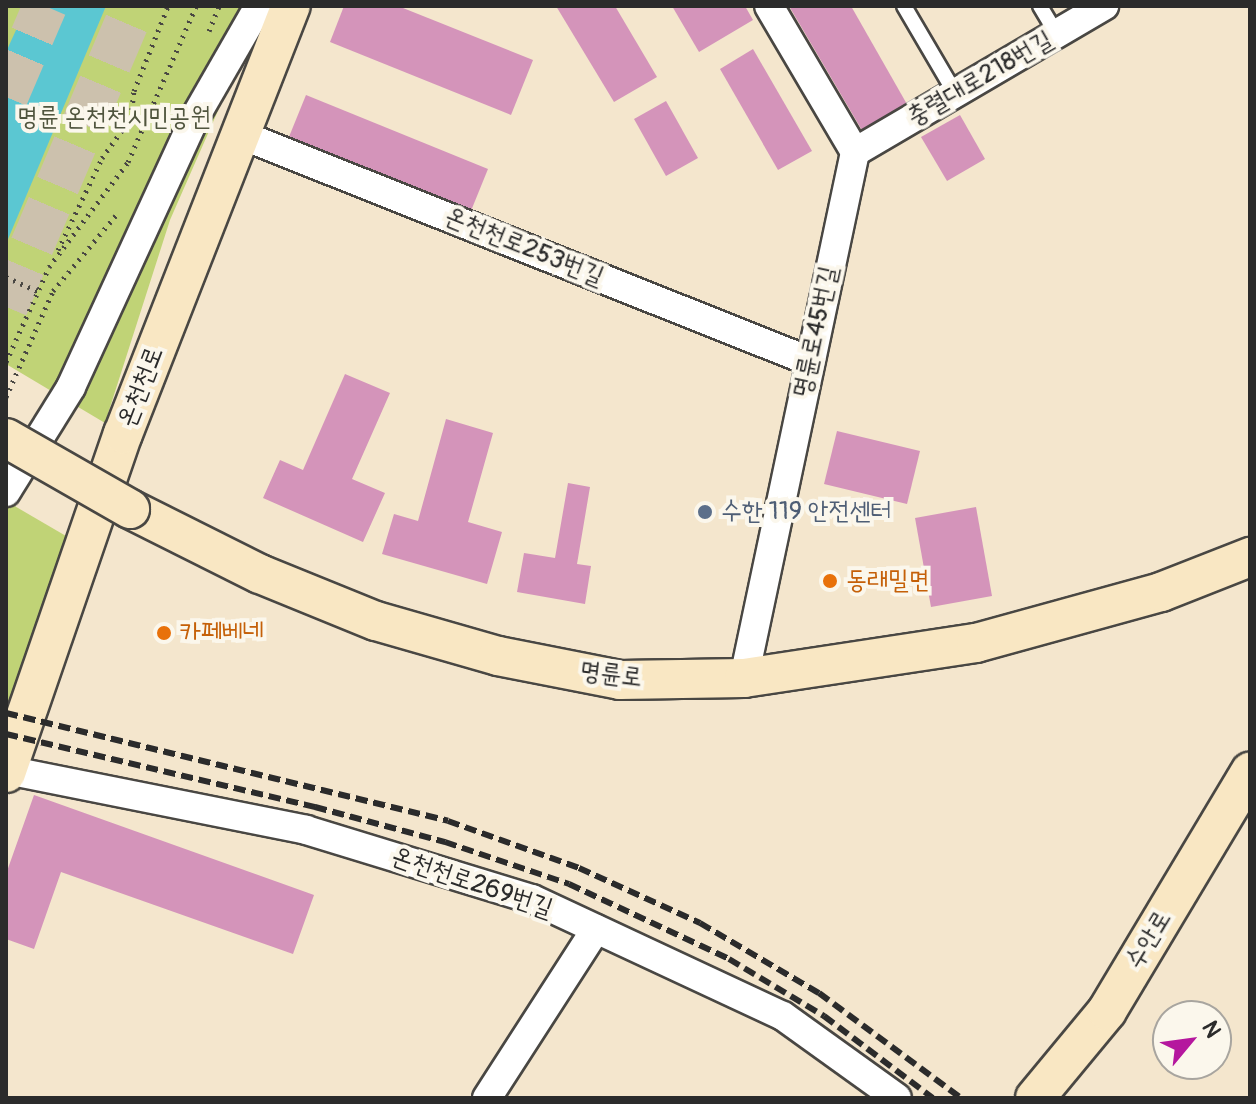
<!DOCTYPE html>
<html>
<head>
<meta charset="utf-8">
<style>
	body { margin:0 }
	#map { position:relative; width:1256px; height:1104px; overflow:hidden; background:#f4e6cd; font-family:Pangolin,"Poor Story",sans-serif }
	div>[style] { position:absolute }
	.green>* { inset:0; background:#c0d376 }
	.water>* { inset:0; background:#5bc7d2 }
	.building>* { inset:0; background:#d494ba }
	.highway-tunnel>* { height:44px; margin-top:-22px; transform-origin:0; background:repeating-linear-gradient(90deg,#ccc1ad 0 44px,transparent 0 66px) }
	.path>* { height:5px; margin-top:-2.5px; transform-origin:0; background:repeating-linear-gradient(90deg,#494743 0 2px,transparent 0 8px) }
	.roads { filter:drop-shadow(2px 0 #494743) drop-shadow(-2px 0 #494743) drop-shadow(0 2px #494743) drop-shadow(0 -2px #494743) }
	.lane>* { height:14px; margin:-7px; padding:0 7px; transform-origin:7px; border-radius:7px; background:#fff }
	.street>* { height:28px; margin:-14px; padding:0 14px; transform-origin:14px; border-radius:14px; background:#fff }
	.secondary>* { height:38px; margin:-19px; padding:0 19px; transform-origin:19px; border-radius:19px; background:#f9e7c3 }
	.rail>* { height:6px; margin-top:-3px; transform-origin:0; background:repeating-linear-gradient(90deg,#2b2b2b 0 12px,transparent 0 18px) }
	.path-bridge>* { height:5px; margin-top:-2.5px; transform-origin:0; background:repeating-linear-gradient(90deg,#494743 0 2px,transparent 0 8px) }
	.bridges { filter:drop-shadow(2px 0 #494743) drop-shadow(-2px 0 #494743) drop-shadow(0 2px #494743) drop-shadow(0 -2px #494743) }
	.secondary-bridge>* { height:38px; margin:-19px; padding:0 19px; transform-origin:19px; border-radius:19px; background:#f9e7c3 }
	.dots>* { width:22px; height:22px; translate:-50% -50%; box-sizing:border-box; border:4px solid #fbf7ec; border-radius:50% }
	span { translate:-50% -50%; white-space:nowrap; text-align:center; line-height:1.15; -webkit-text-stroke:8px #fbf7ec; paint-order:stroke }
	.street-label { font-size:26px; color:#2b2b2b }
	.park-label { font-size:26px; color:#50553e }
	.service-label { font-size:26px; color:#4e5e75 }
	.left { translate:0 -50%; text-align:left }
	.food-label { font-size:26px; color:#c56008 }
	.frame { position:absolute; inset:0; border:8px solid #2b2b2b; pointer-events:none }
	.north { position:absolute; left:1152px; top:1000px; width:80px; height:80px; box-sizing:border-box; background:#fbf7ec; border:2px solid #a8a59f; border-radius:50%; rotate:61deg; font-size:22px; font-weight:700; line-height:32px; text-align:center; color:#2b2b2b }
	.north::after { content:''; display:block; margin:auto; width:28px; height:36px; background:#b5179e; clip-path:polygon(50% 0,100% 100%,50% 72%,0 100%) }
</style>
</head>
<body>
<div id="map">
	<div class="green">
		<i style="clip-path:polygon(6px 6px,264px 6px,170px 220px,105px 423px,6px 364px)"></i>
		<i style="clip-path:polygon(6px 501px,66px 536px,6px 712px)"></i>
	</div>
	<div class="water">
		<i style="clip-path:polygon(27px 6px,106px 6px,6px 244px,6px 52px)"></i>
	</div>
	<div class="building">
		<i style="clip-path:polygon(344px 6px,398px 6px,533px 60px,511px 115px,330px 42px)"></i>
		<i style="clip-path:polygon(556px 6px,615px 6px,657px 77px,614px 102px)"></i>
		<i style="clip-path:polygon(672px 6px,745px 6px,753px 20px,699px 52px)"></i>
		<i style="clip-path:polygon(789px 6px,851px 6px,908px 106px,863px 132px)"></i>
		<i style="clip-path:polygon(753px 49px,812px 151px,778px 170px,720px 69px)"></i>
		<i style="clip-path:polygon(306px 95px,488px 169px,464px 228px,282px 154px)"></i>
		<i style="clip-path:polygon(666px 101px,698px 158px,666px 176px,634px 119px)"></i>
		<i style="clip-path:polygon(960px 115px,985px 159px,947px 181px,921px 137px)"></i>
		<i style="clip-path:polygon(345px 374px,390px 393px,352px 479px,385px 493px,363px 542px,263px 498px,280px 460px,303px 470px)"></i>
		<i style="clip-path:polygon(446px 419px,493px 433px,468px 522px,502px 532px,487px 584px,382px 554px,394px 514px,418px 521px)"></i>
		<i style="clip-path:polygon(837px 431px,920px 451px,907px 504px,824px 484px)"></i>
		<i style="clip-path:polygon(568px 483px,590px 487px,577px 564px,591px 566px,585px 604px,517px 592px,524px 553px,555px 558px)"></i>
		<i style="clip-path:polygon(976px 507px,992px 596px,931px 607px,915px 518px)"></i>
		<i style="clip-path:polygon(34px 795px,314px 895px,293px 954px,61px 872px,34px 949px,6px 939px,6px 874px)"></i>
	</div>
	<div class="highway-tunnel">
		<i style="left:6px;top:97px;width:99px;rotate:-66.8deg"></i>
		<i style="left:6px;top:307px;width:327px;rotate:-67deg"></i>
	</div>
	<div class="path">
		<i style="left:209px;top:31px;width:27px;rotate:-68deg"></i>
		<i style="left:58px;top:250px;width:102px;rotate:-64.4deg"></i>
		<i style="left:102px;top:158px;width:49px;rotate:-54.1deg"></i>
		<i style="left:131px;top:118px;width:27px;rotate:-84deg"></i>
		<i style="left:134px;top:91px;width:92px;rotate:-68.2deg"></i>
		<i style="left:6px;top:362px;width:104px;rotate:-65.6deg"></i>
		<i style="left:49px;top:267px;width:131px;rotate:-53deg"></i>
		<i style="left:128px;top:162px;width:170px;rotate:-66.4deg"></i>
		<i style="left:6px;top:397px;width:116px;rotate:-66.1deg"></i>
		<i style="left:53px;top:291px;width:99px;rotate:-50.3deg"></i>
	</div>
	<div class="roads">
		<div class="lane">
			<i style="left:904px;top:6px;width:101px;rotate:59.6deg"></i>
			<i style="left:1040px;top:6px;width:33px;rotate:59deg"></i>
		</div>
		<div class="street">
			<i style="left:239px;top:134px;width:614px;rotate:21.71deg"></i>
			<i style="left:855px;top:152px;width:289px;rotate:-30.4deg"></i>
			<i style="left:6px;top:492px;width:123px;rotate:-58.2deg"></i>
			<i style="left:71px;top:387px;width:295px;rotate:-65.3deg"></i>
			<i style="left:194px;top:119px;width:130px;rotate:-60.1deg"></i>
			<i style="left:744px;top:678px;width:538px;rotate:-78.08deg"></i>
			<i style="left:855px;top:152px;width:169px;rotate:-120.5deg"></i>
			<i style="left:7px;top:770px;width:305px;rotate:11.3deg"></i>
			<i style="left:306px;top:830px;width:236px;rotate:17deg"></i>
			<i style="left:532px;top:899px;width:277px;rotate:25deg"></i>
			<i style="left:783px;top:1016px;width:140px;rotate:35.7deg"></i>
			<i style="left:487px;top:1098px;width:201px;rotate:-57.2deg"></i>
		</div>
		<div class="secondary">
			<i style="left:130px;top:509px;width:145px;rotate:26.6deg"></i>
			<i style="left:260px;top:574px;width:125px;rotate:22.1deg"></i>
			<i style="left:376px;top:621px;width:127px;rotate:16deg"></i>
			<i style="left:498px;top:656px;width:124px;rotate:11.1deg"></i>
			<i style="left:620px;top:680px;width:124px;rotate:-0.9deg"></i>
			<i style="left:744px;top:678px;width:235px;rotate:-8.6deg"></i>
			<i style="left:976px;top:643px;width:192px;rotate:-15.4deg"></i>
			<i style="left:1161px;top:592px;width:96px;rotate:-21.5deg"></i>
			<i style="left:6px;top:773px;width:359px;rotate:-71deg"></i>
			<i style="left:123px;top:434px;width:460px;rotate:-68.6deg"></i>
			<i style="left:1035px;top:1098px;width:113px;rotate:-50.4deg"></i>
			<i style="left:1107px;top:1011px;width:279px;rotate:-59.1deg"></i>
		</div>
	</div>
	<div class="rail">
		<i style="left:6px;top:713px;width:455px;rotate:13.7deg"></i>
		<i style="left:448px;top:821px;width:139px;rotate:19.7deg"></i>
		<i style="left:579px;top:868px;width:133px;rotate:24.4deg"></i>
		<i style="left:700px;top:923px;width:138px;rotate:30.5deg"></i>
		<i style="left:819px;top:993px;width:177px;rotate:36.5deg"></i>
		<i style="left:6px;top:734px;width:318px;rotate:13.3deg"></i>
		<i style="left:315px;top:807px;width:135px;rotate:15.1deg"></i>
		<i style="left:445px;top:842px;width:131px;rotate:18.7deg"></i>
		<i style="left:569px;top:884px;width:177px;rotate:25.1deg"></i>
		<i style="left:729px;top:959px;width:111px;rotate:31deg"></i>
		<i style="left:824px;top:1016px;width:136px;rotate:37deg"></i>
	</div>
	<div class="path-bridge">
		<i style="left:6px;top:277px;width:35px;rotate:24deg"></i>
	</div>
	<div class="bridges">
		<div class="secondary-bridge">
			<i style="left:6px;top:438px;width:143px;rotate:29.8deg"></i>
		</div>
	</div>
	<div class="dots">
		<i style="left:705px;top:512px;background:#5c6f8a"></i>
		<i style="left:830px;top:581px;background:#e8710a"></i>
		<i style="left:164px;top:633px;background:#e8710a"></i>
	</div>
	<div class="street-label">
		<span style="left:980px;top:79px;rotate:-30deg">충렬대로218번길</span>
		<span style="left:524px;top:247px;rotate:22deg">온천천로253번길</span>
		<span style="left:816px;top:332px;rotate:-78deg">명륜로45번길</span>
		<span style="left:141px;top:387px;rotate:-69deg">온천천로</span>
		<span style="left:611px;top:675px;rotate:7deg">명륜로</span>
		<span style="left:472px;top:883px;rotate:19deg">온천천로269번길</span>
		<span style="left:1149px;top:940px;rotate:-59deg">수안로</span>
	</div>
	<div class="park-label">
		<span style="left:114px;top:118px">명륜 온천천시민공원</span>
	</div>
	<div class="service-label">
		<span class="left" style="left:721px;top:512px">수한 119 안전센터</span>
	</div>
	<div class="food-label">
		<span class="left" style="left:846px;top:581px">동래밀면</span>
		<span class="left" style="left:180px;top:633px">카페베네</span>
	</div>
	<div class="frame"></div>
	<div class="north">N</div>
</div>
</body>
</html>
